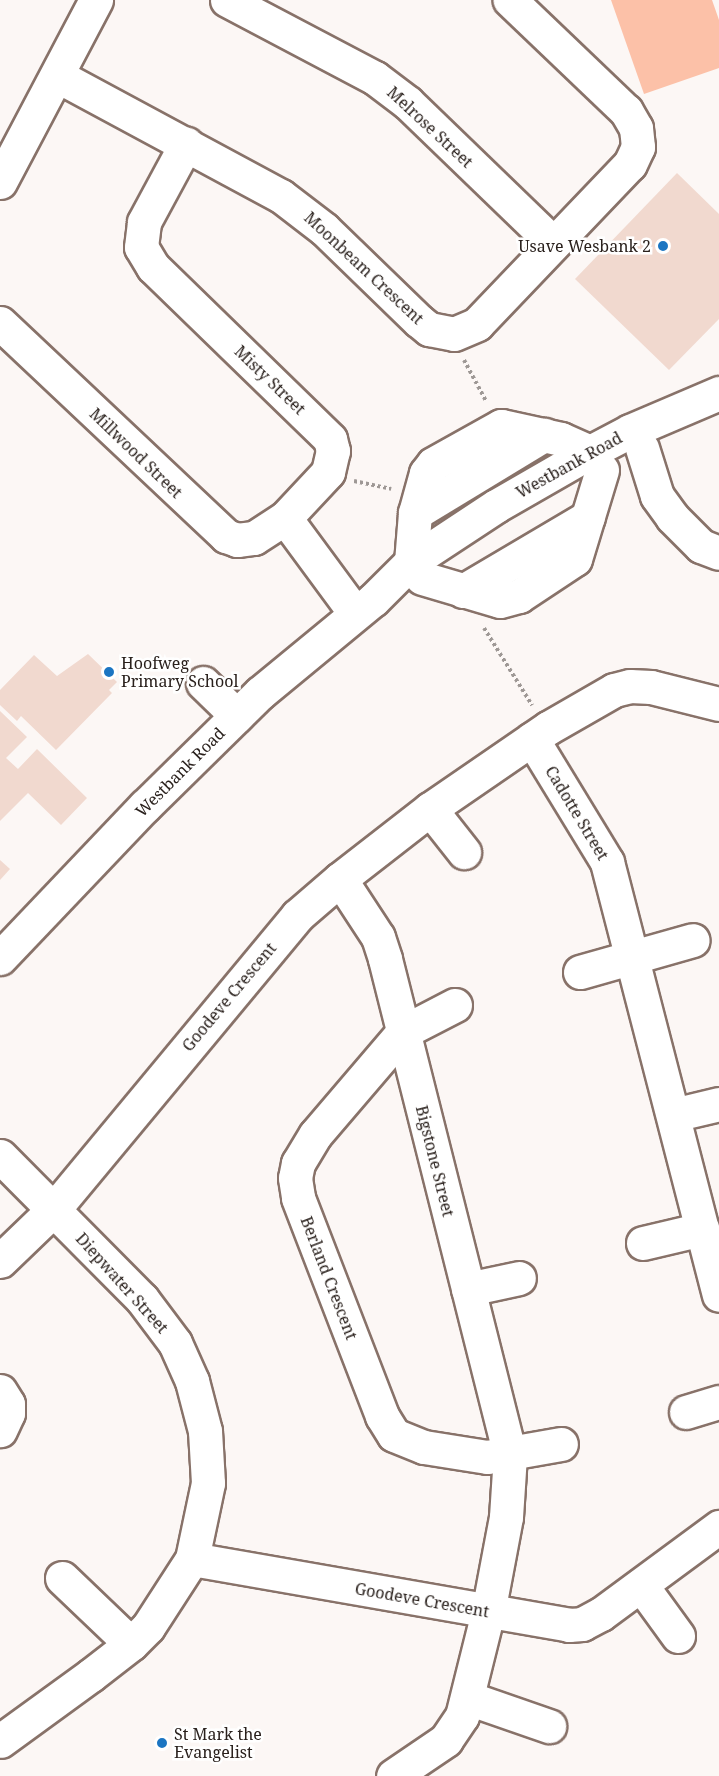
<!DOCTYPE html>
<html>
<head>
<meta charset="utf-8">
<style>
	body { margin:0 }
	#map { position:relative; width:719px; height:1776px; overflow:hidden; background:#fcf7f5; font-family:"Noto Serif",serif }
	div>[style] { position:absolute }
	.green>* { inset:0; background:#fcc1a8 }
	.building>* { inset:0; background:#f1d9cf }
	.path>* { height:4px; margin-top:-2px; transform-origin:0; background:repeating-linear-gradient(90deg,#9e9895 0 3px,transparent 0 6px) }
	.roads { filter:drop-shadow(2px 0 #887269) drop-shadow(-2px 0 #887269) drop-shadow(0 2px #887269) drop-shadow(0 -2px #887269) }
	.minor>* { height:33px; margin:-16.5px; padding:0 16.5px; transform-origin:16.5px; border-radius:16.5px; background:#fff }
	.dots>* { width:16px; height:16px; translate:-50% -50%; box-sizing:border-box; border:3px solid #fff; border-radius:50% }
	span { translate:-50% -50%; white-space:nowrap; text-align:center; line-height:1.15; -webkit-text-stroke:5px #fff; paint-order:stroke }
	.street-label { font-size:16px; color:#29201c }
	.poi-label { font-size:16px; color:#29201c }
	.right { translate:-100% -50%; text-align:right }
	.left { translate:0 -50%; text-align:left }
</style>
</head>
<body>
<div id="map">
	<div class="green">
		<i style="clip-path:polygon(611px 0,712px 0,719px 20px,719px 68px,644px 94px)"></i>
	</div>
	<div class="building">
		<i style="clip-path:polygon(677px 173px,719px 214px,719px 319px,669px 370px,575px 279px)"></i>
		<i style="clip-path:polygon(88px 654px,117px 682px,109px 690px,112px 693px,56px 750px,21px 716px,17px 721px,0 705px,0 690px,34px 655px,57px 676px)"></i>
		<i style="clip-path:polygon(0 711px,27px 737px,6px 758px,18px 769px,37px 749px,87px 798px,61px 825px,28px 793px,0 821px)"></i>
		<i style="clip-path:polygon(0 860px,10px 869px,0 880px)"></i>
	</div>
	<div class="path">
		<i style="left:464px;top:360px;width:47px;rotate:61.8deg"></i>
		<i style="left:354px;top:481px;width:38px;rotate:12deg"></i>
		<i style="left:484px;top:628px;width:91px;rotate:58.1deg"></i>
	</div>
	<div class="roads">
		<div class="minor">
			<i style="left:227px;top:0;width:167px;rotate:27.8deg"></i>
			<i style="left:375px;top:78px;width:41px;rotate:37.1deg"></i>
			<i style="left:408px;top:103px;width:202px;rotate:44deg"></i>
			<i style="left:58px;top:76px;width:253px;rotate:28.3deg"></i>
			<i style="left:281px;top:196px;width:54px;rotate:37.5deg"></i>
			<i style="left:324px;top:229px;width:132px;rotate:44.1deg"></i>
			<i style="left:419px;top:321px;width:13px;rotate:39deg"></i>
			<i style="left:429px;top:329px;width:25px;rotate:11deg"></i>
			<i style="left:454px;top:334px;width:25px;rotate:-23deg"></i>
			<i style="left:477px;top:324px;width:221px;rotate:-46.3deg"></i>
			<i style="left:630px;top:164px;width:19px;rotate:-65deg"></i>
			<i style="left:638px;top:147px;width:19px;rotate:-96deg"></i>
			<i style="left:636px;top:128px;width:20px;rotate:-120deg"></i>
			<i style="left:626px;top:111px;width:161px;rotate:-136.3deg"></i>
			<i style="left:0;top:182px;width:206px;rotate:-62.2deg"></i>
			<i style="left:0;top:323px;width:311px;rotate:43.3deg"></i>
			<i style="left:226px;top:536px;width:12px;rotate:20deg"></i>
			<i style="left:237px;top:540px;width:17px;rotate:-7deg"></i>
			<i style="left:254px;top:538px;width:37px;rotate:-33deg"></i>
			<i style="left:285px;top:518px;width:63px;rotate:-46.9deg"></i>
			<i style="left:328px;top:472px;width:22px;rotate:-77deg"></i>
			<i style="left:333px;top:451px;width:12px;rotate:-104deg"></i>
			<i style="left:330px;top:439px;width:247px;rotate:-135.8deg"></i>
			<i style="left:153px;top:267px;width:23px;rotate:-121deg"></i>
			<i style="left:141px;top:247px;width:25px;rotate:-83deg"></i>
			<i style="left:144px;top:222px;width:89px;rotate:-61.7deg"></i>
			<i style="left:642px;top:448px;width:50px;rotate:72.6deg"></i>
			<i style="left:657px;top:496px;width:26px;rotate:54deg"></i>
			<i style="left:672px;top:517px;width:41px;rotate:45deg"></i>
			<i style="left:701px;top:546px;width:19px;rotate:21deg"></i>
			<i style="left:415px;top:513px;width:151px;rotate:-31.2deg"></i>
			<i style="left:285px;top:518px;width:118px;rotate:53.6deg"></i>
			<i style="left:411px;top:562px;width:49px;rotate:-85.3deg"></i>
			<i style="left:415px;top:513px;width:41px;rotate:-74.6deg"></i>
			<i style="left:426px;top:473px;width:11px;rotate:-52deg"></i>
			<i style="left:433px;top:464px;width:78px;rotate:-29.2deg"></i>
			<i style="left:501px;top:426px;width:61px;rotate:12.2deg"></i>
			<i style="left:561px;top:439px;width:32px;rotate:24deg"></i>
			<i style="left:422px;top:578px;width:81px;rotate:16.4deg"></i>
			<i style="left:500px;top:601px;width:20px;rotate:-15deg"></i>
			<i style="left:519px;top:596px;width:67px;rotate:-33.5deg"></i>
			<i style="left:575px;top:559px;width:93px;rotate:-73.1deg"></i>
			<i style="left:463px;top:591px;width:145px;rotate:-30.6deg"></i>
			<i style="left:203px;top:683px;width:47px;rotate:44.1deg"></i>
			<i style="left:532px;top:739px;width:144px;rotate:58.6deg"></i>
			<i style="left:607px;top:862px;width:447px;rotate:75.5deg"></i>
			<i style="left:430px;top:809px;width:55px;rotate:51.7deg"></i>
			<i style="left:340px;top:879px;width:69px;rotate:56.8deg"></i>
			<i style="left:378px;top:937px;width:23px;rotate:72deg"></i>
			<i style="left:385px;top:959px;width:512px;rotate:75.86deg"></i>
			<i style="left:510px;top:1455px;width:62px;rotate:93.7deg"></i>
			<i style="left:506px;top:1517px;width:97px;rotate:100.7deg"></i>
			<i style="left:488px;top:1612px;width:107px;rotate:104deg"></i>
			<i style="left:462px;top:1716px;width:29px;rotate:124deg"></i>
			<i style="left:446px;top:1740px;width:64px;rotate:145.8deg"></i>
			<i style="left:0;top:958px;width:210px;rotate:-46.4deg"></i>
			<i style="left:145px;top:806px;width:161px;rotate:-44.5deg"></i>
			<i style="left:260px;top:693px;width:146px;rotate:-39.5deg"></i>
			<i style="left:373px;top:600px;width:54px;rotate:-45deg"></i>
			<i style="left:411px;top:562px;width:102px;rotate:-33.4deg"></i>
			<i style="left:496px;top:506px;width:108px;rotate:-29.9deg"></i>
			<i style="left:590px;top:452px;width:45px;rotate:-27.7deg"></i>
			<i style="left:630px;top:431px;width:97px;rotate:-23.1deg"></i>
			<i style="left:580px;top:972px;width:117px;rotate:-15.8deg"></i>
			<i style="left:455px;top:1005px;width:59px;rotate:152.6deg"></i>
			<i style="left:403px;top:1032px;width:135px;rotate:130.5deg"></i>
			<i style="left:315px;top:1135px;width:33px;rotate:121deg"></i>
			<i style="left:298px;top:1163px;width:15px;rotate:101deg"></i>
			<i style="left:295px;top:1178px;width:20px;rotate:81deg"></i>
			<i style="left:298px;top:1198px;width:234px;rotate:68.9deg"></i>
			<i style="left:382px;top:1416px;width:22px;rotate:58deg"></i>
			<i style="left:394px;top:1435px;width:32px;rotate:22deg"></i>
			<i style="left:424px;top:1447px;width:64px;rotate:9deg"></i>
			<i style="left:487px;top:1457px;width:75px;rotate:-10deg"></i>
			<i style="left:673px;top:1115px;width:47px;rotate:-13.4deg"></i>
			<i style="left:0;top:1156px;width:202px;rotate:45.2deg"></i>
			<i style="left:142px;top:1299px;width:55px;rotate:53.1deg"></i>
			<i style="left:175px;top:1343px;width:42px;rotate:65.9deg"></i>
			<i style="left:192px;top:1381px;width:52px;rotate:75.4deg"></i>
			<i style="left:205px;top:1431px;width:52px;rotate:86.7deg"></i>
			<i style="left:208px;top:1483px;width:78px;rotate:101.9deg"></i>
			<i style="left:192px;top:1559px;width:81px;rotate:122.9deg"></i>
			<i style="left:148px;top:1627px;width:24px;rotate:135deg"></i>
			<i style="left:131px;top:1644px;width:51px;rotate:142.2deg"></i>
			<i style="left:91px;top:1675px;width:112px;rotate:144deg"></i>
			<i style="left:643px;top:1243px;width:61px;rotate:-13.3deg"></i>
			<i style="left:0;top:1261px;width:75px;rotate:-43.9deg"></i>
			<i style="left:54px;top:1209px;width:381px;rotate:-50.3deg"></i>
			<i style="left:297px;top:916px;width:57px;rotate:-40.7deg"></i>
			<i style="left:340px;top:879px;width:114px;rotate:-37.9deg"></i>
			<i style="left:430px;top:809px;width:143px;rotate:-34.5deg"></i>
			<i style="left:548px;top:728px;width:76px;rotate:-29.9deg"></i>
			<i style="left:614px;top:690px;width:16px;rotate:-14deg"></i>
			<i style="left:630px;top:686px;width:21px;rotate:3deg"></i>
			<i style="left:651px;top:687px;width:70px;rotate:14deg"></i>
			<i style="left:468px;top:1289px;width:52px;rotate:-12.2deg"></i>
			<i style="left:0;top:1391px;width:15px;rotate:58deg"></i>
			<i style="left:8px;top:1404px;width:9px;rotate:90deg"></i>
			<i style="left:8px;top:1413px;width:19px;rotate:115deg"></i>
			<i style="left:686px;top:1412px;width:34px;rotate:-17deg"></i>
			<i style="left:192px;top:1559px;width:383px;rotate:9.9deg"></i>
			<i style="left:569px;top:1625px;width:13px;rotate:-4deg"></i>
			<i style="left:582px;top:1624px;width:21px;rotate:-28deg"></i>
			<i style="left:601px;top:1614px;width:147px;rotate:-36.4deg"></i>
			<i style="left:62px;top:1578px;width:95px;rotate:43.7deg"></i>
			<i style="left:641px;top:1585px;width:63px;rotate:54deg"></i>
			<i style="left:468px;top:1698px;width:86px;rotate:19.1deg"></i>
		</div>
	</div>
	<div class="dots">
		<i style="left:663px;top:246px;background:#1b75c2"></i>
		<i style="left:109px;top:672px;background:#1b75c2"></i>
		<i style="left:162px;top:1743px;background:#1b75c2"></i>
	</div>
	<div class="street-label">
		<span style="left:430px;top:127px;rotate:43deg">Melrose Street</span>
		<span style="left:364px;top:268px;rotate:43deg">Moonbeam Crescent</span>
		<span style="left:270px;top:380px;rotate:44deg">Misty Street</span>
		<span style="left:136px;top:453px;rotate:44deg">Millwood Street</span>
		<span style="left:569px;top:465px;rotate:-29deg">Westbank Road</span>
		<span style="left:180px;top:772px;rotate:-45deg">Westbank Road</span>
		<span style="left:577px;top:813px;rotate:59deg">Cadotte Street</span>
		<span style="left:229px;top:997px;rotate:-50deg">Goodeve Crescent</span>
		<span style="left:435px;top:1161px;rotate:76deg">Bigstone Street</span>
		<span style="left:329px;top:1278px;rotate:69deg">Berland Crescent</span>
		<span style="left:122px;top:1283px;rotate:48deg">Diepwater Street</span>
		<span style="left:422px;top:1600px;rotate:10deg">Goodeve Crescent</span>
	</div>
	<div class="poi-label">
		<span class="right" style="left:651px;top:246px">Usave Wesbank 2</span>
		<span class="left" style="left:121px;top:672px">Hoofweg<br>Primary School</span>
		<span class="left" style="left:174px;top:1743px">St Mark the<br>Evangelist</span>
	</div>
</div>
</body>
</html>
